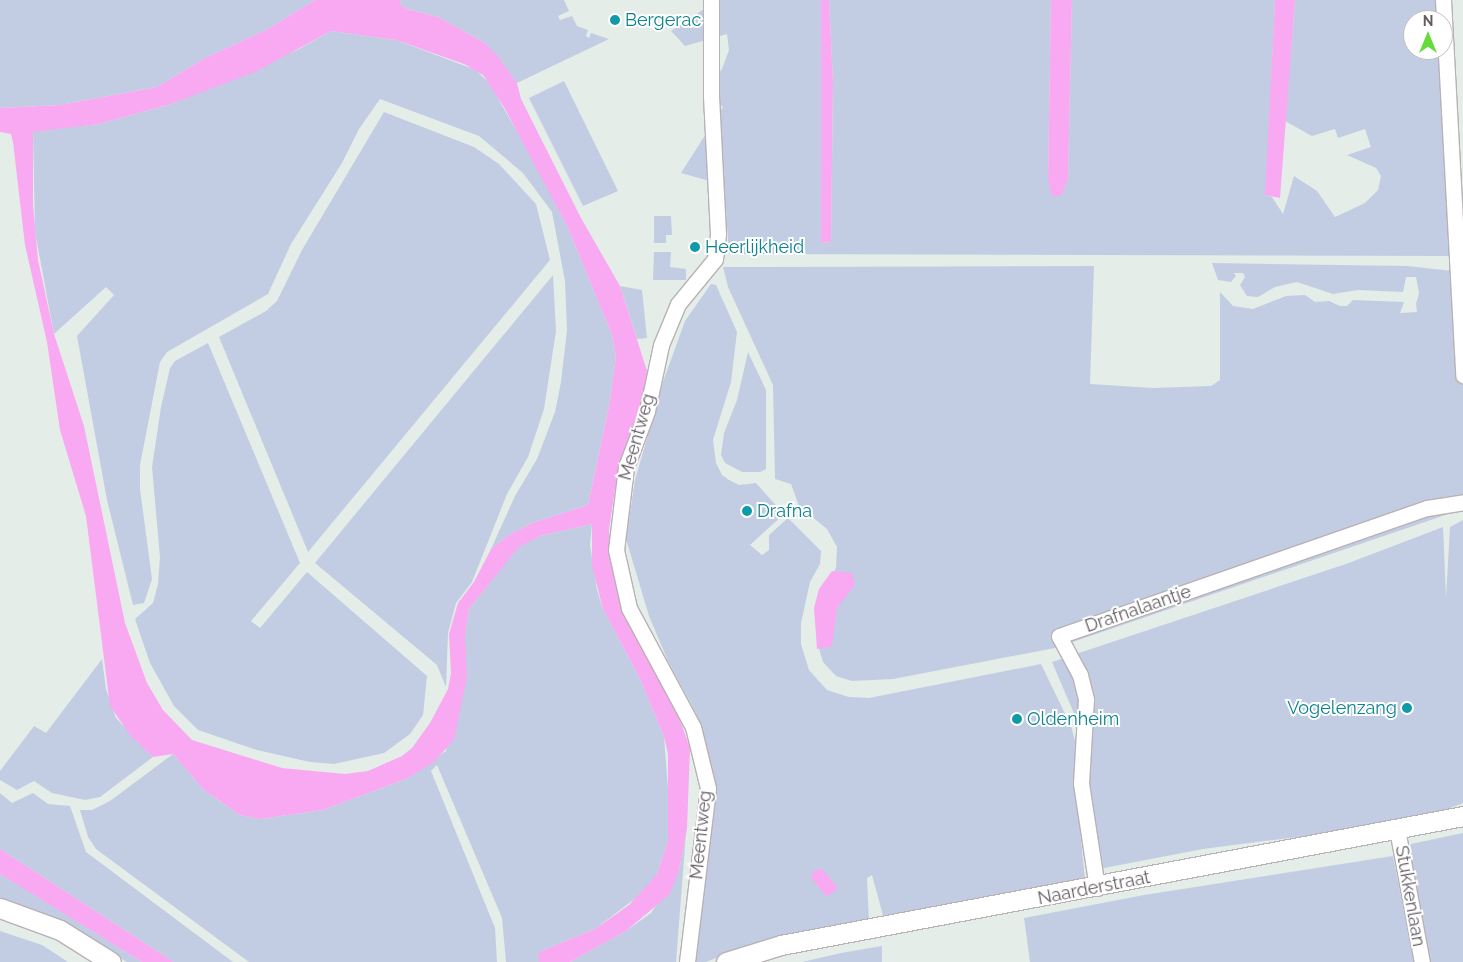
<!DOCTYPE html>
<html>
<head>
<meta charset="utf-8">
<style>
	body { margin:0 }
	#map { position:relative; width:1463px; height:962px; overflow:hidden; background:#e4ede8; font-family:Raleway,sans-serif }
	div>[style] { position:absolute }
	.green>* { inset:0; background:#c2cde3 }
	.water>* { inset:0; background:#f9a9f1 }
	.roads { filter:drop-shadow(1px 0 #b8b1b6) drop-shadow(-1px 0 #b8b1b6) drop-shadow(0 1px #b8b1b6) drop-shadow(0 -1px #b8b1b6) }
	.minor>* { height:15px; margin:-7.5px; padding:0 7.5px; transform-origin:7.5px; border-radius:7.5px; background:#fff }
	.tertiary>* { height:19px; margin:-9.5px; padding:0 9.5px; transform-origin:9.5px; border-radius:9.5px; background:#fff }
	.dots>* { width:14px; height:14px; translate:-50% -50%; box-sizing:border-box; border:2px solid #fff; border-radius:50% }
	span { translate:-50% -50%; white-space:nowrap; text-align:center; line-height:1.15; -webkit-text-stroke:4px #fff; paint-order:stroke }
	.culture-label { font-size:18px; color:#0d838f }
	.left { translate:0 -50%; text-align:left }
	.right { translate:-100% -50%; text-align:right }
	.street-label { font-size:18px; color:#635c62 }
	.north { position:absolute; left:1403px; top:10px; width:50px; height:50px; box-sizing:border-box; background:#fff; border:1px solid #c1bec0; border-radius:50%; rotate:0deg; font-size:14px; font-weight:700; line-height:20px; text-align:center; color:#635c62 }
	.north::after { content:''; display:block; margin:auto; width:18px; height:22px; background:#65dc3b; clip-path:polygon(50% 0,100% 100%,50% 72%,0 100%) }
</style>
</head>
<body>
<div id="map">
	<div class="green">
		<i style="clip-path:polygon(0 0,315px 0,268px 29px,205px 58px,157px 87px,60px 105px,0 108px)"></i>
		<i style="clip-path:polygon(400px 0,564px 0,569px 11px,558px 16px,560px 20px,572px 16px,577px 26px,588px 30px,586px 36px,589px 38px,591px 33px,609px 39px,517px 83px,485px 43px,438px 17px,407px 9px,401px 5px)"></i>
		<i style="clip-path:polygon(710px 0,821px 0,822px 243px,831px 242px,833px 81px,829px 0,1051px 0,1048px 179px,1068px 179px,1072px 0,1275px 0,1266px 195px,1272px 197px,1283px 214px,1294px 176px,1317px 191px,1335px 217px,1365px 203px,1378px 190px,1381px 176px,1376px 168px,1347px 155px,1371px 147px,1365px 129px,1338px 138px,1335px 129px,1312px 136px,1285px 121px,1295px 0,1437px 0,1438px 20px,1413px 20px,1413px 50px,1440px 50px,1451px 256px,729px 254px,724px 185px,681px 173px,723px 107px,706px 89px,722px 69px,729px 50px,727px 34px,685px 46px,671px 31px,707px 7px)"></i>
		<i style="clip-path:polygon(331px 31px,396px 40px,476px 70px,489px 83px,530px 154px,568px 228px,612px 335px,616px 356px,610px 401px,588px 505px,532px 523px,509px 535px,491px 549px,515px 496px,537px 459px,555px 412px,561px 382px,567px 330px,565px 281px,552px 212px,523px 173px,479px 136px,380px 99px,359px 129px,342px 163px,291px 244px,268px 294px,167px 352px,160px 362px,140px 465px,140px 489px,152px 579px,144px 603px,133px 605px,107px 500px,77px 336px,114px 295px,106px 287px,54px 334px,35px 232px,33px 131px,99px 124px,171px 104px,297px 50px)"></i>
		<i style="clip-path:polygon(564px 81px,618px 191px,583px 206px,529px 98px)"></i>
		<i style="clip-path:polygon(384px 112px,474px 147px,499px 164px,536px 204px,550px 260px,308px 552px,219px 337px,266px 311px,277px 301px,302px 250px)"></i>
		<i style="clip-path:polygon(654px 216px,671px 216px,672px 235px,666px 235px,666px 243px,654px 243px)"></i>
		<i style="clip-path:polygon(654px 252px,671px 252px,670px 267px,686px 269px,686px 280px,653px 280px)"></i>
		<i style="clip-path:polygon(1212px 263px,1407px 266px,1453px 271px,1463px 365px,1463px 509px,1055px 648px,893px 679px,852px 681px,836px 676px,823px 662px,817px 642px,825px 588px,836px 568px,837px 547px,827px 529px,799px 506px,791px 484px,775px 479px,773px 385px,728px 287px,723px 267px,1094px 266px,1090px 384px,1153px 388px,1211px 386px,1220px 380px,1220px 292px,1233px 306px,1253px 309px,1286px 296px,1305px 295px,1315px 302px,1329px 301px,1340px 306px,1347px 306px,1353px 300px,1404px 302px,1400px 313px,1417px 312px,1416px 304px,1419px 293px,1416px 277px,1406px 277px,1403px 292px,1358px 290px,1333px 294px,1297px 282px,1275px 287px,1258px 297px,1247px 296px,1240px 285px,1245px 277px,1243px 273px,1234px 273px,1236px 276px,1231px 282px,1218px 280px)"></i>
		<i style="clip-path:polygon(553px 275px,556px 331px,544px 409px,528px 457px,507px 494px,472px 582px,456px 603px,448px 633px,446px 687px,437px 665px,315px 563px)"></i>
		<i style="clip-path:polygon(711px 284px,716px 285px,737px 332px,731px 382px,713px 440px,716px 463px,722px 475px,729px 480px,739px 485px,756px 483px,784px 514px,750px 545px,762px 555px,769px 550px,769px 535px,788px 518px,821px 551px,820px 564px,810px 582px,801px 623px,801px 644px,809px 670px,827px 690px,849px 697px,869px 698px,1041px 664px,1071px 726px,1076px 745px,1075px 779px,1085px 880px,884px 919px,872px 875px,867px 878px,869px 922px,746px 946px,706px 962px,694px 962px,706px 755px,696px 713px,668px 661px,649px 616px,626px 539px,635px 480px,664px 379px,685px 321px)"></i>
		<i style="clip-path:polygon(620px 286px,642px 290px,647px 338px,637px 339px)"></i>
		<i style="clip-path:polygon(208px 343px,300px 563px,251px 621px,260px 628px,307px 572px,427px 676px,423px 715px,410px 734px,384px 753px,334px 764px,310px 762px,257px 750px,198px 730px,174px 706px,150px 663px,135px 619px,153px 603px,158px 584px,160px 557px,152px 467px,161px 407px,170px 368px,175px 361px)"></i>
		<i style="clip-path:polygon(748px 352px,766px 390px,766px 469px,760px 472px,742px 472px,725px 463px,721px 455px,724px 433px,737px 400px)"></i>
		<i style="clip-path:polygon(1463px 520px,1463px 803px,1435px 814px,1374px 827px,1203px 849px,1099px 869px,1091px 825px,1085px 739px,1052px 662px,1346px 564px,1443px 527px,1446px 598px,1450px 527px)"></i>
		<i style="clip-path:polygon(592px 524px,590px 545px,597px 590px,603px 609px,641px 681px,664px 737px,669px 802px,668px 841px,657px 874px,645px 891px,595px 929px,539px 952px,539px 962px,506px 962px,502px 918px,437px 765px,431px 771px,495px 928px,497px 962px,249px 962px,96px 849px,88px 837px,80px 810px,92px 810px,110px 801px,173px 754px,204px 790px,240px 815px,260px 819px,323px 810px,406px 779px,446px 751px,469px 609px,517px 548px,540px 536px)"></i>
		<i style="clip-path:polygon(102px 659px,106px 689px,116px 718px,153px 757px,100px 797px,85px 800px,52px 793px,34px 781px,17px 790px,0 780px,0 771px,34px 726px,46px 733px)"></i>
		<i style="clip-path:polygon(0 793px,12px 803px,33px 793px,48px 804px,70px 806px,86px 852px,233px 962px,174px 962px,0 849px)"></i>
		<i style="clip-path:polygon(686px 833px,676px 962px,570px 962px,626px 931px,651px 913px,679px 870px)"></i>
		<i style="clip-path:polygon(1463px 833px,1463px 962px,1428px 962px,1409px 853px,1411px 844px)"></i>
		<i style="clip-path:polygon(1393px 856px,1414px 962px,1030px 962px,1024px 918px,1144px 895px)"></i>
		<i style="clip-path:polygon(0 874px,33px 894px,142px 962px,127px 962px,61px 923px,0 899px)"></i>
		<i style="clip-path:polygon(0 931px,42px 945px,68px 962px,0 962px)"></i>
		<i style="clip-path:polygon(882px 946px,882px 962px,802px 962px,841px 953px)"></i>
	</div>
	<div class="water">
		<i style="clip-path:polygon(evenodd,315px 0,400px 0,401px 5px,407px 9px,438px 17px,485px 43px,496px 54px,517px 83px,521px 99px,581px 218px,620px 286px,647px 371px,643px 397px,615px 489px,609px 529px,611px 562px,617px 591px,681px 723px,690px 748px,687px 829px,679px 870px,670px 894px,626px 931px,570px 962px,539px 962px,539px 952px,595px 929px,629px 905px,657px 874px,668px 841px,668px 754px,664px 737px,641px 681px,603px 609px,592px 566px,592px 524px,540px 536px,518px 548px,469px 609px,465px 636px,467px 677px,454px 740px,434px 762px,406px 779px,323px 810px,260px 819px,240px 815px,204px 790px,173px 754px,153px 757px,130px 735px,110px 706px,86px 516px,60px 430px,47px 342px,25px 245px,13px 142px,11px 134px,0 132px,0 108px,60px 105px,157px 87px,205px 58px,268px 29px,315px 0,331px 31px,396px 40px,464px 64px,483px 75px,505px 109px,568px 228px,612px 335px,616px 356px,610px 401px,588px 505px,532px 523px,509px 535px,491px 549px,474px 582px,458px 603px,449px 634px,451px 673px,448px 689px,430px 723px,412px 748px,402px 756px,368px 771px,345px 774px,282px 768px,192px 740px,163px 710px,147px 683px,125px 623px,84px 426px,54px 334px,38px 260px,33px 205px,33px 132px,99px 124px,171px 104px,257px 71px,331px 31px)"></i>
		<i style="clip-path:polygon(821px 0,829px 0,833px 81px,831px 242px,821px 243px)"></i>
		<i style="clip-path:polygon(1051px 0,1072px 0,1068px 179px,1061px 196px,1052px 196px,1048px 179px)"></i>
		<i style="clip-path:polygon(1275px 0,1295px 0,1280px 198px,1265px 195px)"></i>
		<i style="clip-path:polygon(832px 571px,852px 573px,855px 585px,837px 608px,832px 646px,817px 649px,814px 608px,819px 589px)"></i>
		<i style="clip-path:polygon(0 849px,174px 962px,142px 962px,0 874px)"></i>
		<i style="clip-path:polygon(822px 869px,838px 888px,827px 897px,811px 878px,814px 870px)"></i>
	</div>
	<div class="roads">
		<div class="minor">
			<i style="left:1443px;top:0;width:376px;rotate:86.9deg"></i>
			<i style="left:1397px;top:829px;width:135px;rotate:79.4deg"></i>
			<i style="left:1097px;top:888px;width:106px;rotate:-98.7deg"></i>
			<i style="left:1081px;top:783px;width:84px;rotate:-86.6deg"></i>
			<i style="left:1086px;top:699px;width:25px;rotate:-104deg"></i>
			<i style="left:1080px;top:675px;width:44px;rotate:-118.3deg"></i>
			<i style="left:1059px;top:636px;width:390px;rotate:-19.2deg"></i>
			<i style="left:1427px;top:508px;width:36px;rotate:-9deg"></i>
			<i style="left:687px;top:962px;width:175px;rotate:-83.1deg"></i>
			<i style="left:708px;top:788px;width:63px;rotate:-103.8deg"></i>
			<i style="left:693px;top:727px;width:135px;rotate:-118.3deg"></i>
			<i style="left:629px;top:608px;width:59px;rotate:-102.6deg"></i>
			<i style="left:616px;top:550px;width:84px;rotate:-83.1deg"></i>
			<i style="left:626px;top:467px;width:60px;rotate:-69.4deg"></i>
			<i style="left:647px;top:411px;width:67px;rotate:-78deg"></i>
			<i style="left:661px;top:345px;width:44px;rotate:-67.5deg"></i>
			<i style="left:678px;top:304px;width:58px;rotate:-50.6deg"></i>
			<i style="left:715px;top:259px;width:25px;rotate:-83deg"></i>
			<i style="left:718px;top:234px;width:137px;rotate:-92.9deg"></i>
			<i style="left:711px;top:97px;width:97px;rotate:-90deg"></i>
		</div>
		<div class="tertiary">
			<i style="left:0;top:908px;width:64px;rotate:20.1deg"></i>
			<i style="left:60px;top:930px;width:60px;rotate:32.1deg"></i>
			<i style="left:726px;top:962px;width:58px;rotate:-17.2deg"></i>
			<i style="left:781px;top:945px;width:694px;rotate:-10.71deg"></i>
		</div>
	</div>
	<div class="dots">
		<i style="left:615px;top:20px;background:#0f9aa8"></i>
		<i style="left:695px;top:247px;background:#0f9aa8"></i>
		<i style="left:747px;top:511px;background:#0f9aa8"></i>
		<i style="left:1407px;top:708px;background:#0f9aa8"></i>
		<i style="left:1017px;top:719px;background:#0f9aa8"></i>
	</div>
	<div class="culture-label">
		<span class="left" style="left:625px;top:20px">Bergerac</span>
		<span class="left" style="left:705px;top:247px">Heerlijkheid</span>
		<span class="left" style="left:757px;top:511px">Drafna</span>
		<span class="right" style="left:1397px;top:708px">Vogelenzang</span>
		<span class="left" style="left:1027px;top:719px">Oldenheim</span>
	</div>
	<div class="street-label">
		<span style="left:637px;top:437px;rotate:-74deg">Meentweg</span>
		<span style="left:1138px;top:609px;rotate:-19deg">Drafnalaantje</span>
		<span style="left:701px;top:835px;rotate:-84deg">Meentweg</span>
		<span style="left:1094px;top:888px;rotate:-11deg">Naarderstraat</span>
		<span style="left:1410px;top:896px;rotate:80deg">Stukkenlaan</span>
	</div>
	<div class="north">N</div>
</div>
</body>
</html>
